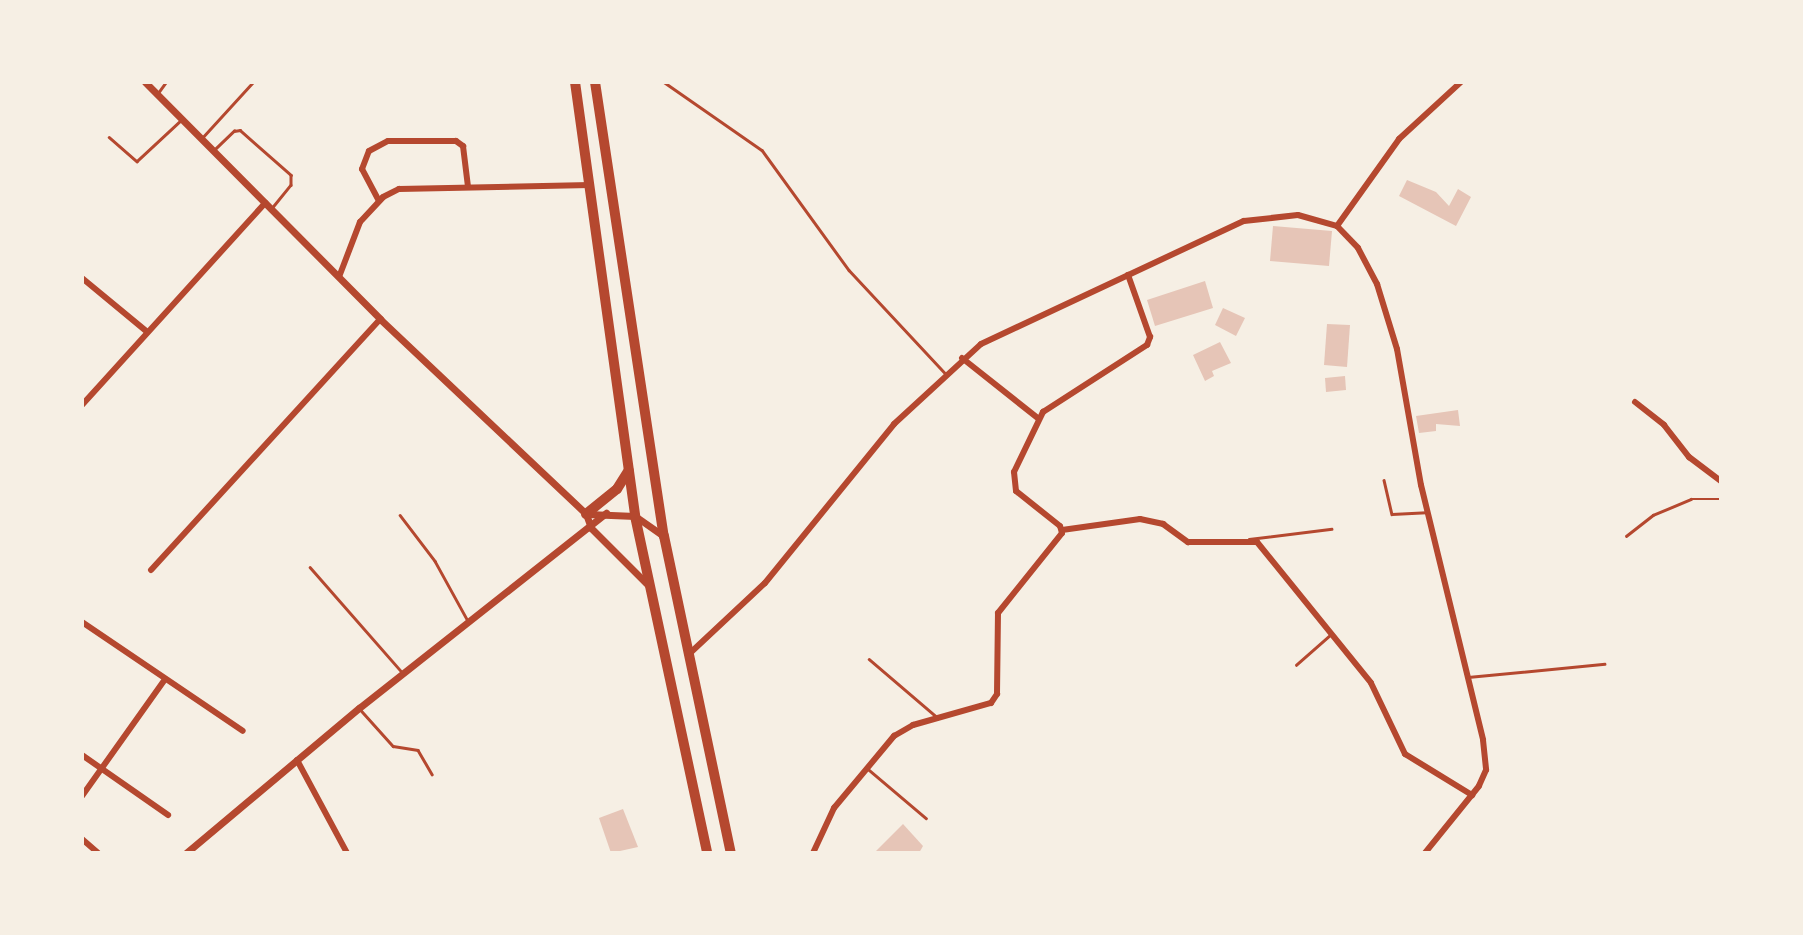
<!DOCTYPE html>
<html>
<head>
<meta charset="utf-8">
<style>
	body { margin:0 }
	#map { position:relative; width:1803px; height:935px; overflow:hidden; background:#f6efe4; font-family:Spectral,serif }
	div>[style] { position:absolute }
	.building>* { inset:0; background:#e6c5b7 }
	.path>* { height:2.5px; margin:-1.25px; padding:0 1.25px; transform-origin:1.25px; border-radius:1.25px; background:#b5482f }
	.service>* { height:2.5px; margin:-1.25px; padding:0 1.25px; transform-origin:1.25px; border-radius:1.25px; background:#b5482f }
	.minor>* { height:6px; margin:-3px; padding:0 3px; transform-origin:3px; border-radius:3px; background:#b5482f }
	.tertiary>* { height:7px; margin:-3.5px; padding:0 3.5px; transform-origin:3.5px; border-radius:3.5px; background:#b5482f }
	.trunk>* { height:10px; margin:-5px; padding:0 5px; transform-origin:5px; border-radius:5px; background:#b5482f }
	span { translate:-50% -50%; white-space:nowrap; text-align:center; line-height:1.15; -webkit-text-stroke:7px #f6efe4; paint-order:stroke }
	.frame { position:absolute; inset:0; border:84px solid #f6efe4; pointer-events:none }
</style>
</head>
<body>
<div id="map">
	<div class="building">
		<i style="clip-path:polygon(1407px 180px,1436px 192px,1449px 206px,1458px 189px,1471px 197px,1456px 226px,1399px 196px)"></i>
		<i style="clip-path:polygon(1273px 226px,1332px 231px,1329px 266px,1270px 261px)"></i>
		<i style="clip-path:polygon(1205px 281px,1213px 308px,1155px 326px,1147px 300px)"></i>
		<i style="clip-path:polygon(1223px 308px,1245px 318px,1236px 336px,1215px 325px)"></i>
		<i style="clip-path:polygon(1327px 324px,1350px 325px,1347px 367px,1324px 365px)"></i>
		<i style="clip-path:polygon(1220px 342px,1231px 363px,1212px 371px,1214px 376px,1205px 381px,1193px 355px)"></i>
		<i style="clip-path:polygon(1345px 376px,1346px 390px,1326px 392px,1325px 378px)"></i>
		<i style="clip-path:polygon(1458px 410px,1460px 426px,1436px 424px,1436px 431px,1419px 433px,1416px 416px)"></i>
		<i style="clip-path:polygon(623px 809px,638px 847px,611px 853px,599px 818px)"></i>
		<i style="clip-path:polygon(903px 824px,923px 846px,919px 853px,874px 853px)"></i>
	</div>
	<div class="path">
		<i style="left:1626px;top:536px;width:34px;rotate:-38deg"></i>
		<i style="left:1653px;top:515px;width:41px;rotate:-22.8deg"></i>
		<i style="left:1691px;top:499px;width:30px"></i>
	</div>
	<div class="service">
		<i style="left:664px;top:82px;width:119px;rotate:34.8deg"></i>
		<i style="left:762px;top:150px;width:148px;rotate:54.1deg"></i>
		<i style="left:849px;top:270px;width:141px;rotate:47deg"></i>
		<i style="left:158px;top:93px;width:14px;rotate:-54deg"></i>
		<i style="left:109px;top:137px;width:37px;rotate:41deg"></i>
		<i style="left:137px;top:161px;width:59px;rotate:-42.9deg"></i>
		<i style="left:201px;top:139px;width:77px;rotate:-47.6deg"></i>
		<i style="left:214px;top:150px;width:28px;rotate:-44deg"></i>
		<i style="left:234px;top:131px;width:6px;rotate:-9deg"></i>
		<i style="left:240px;top:130px;width:68px;rotate:41.4deg"></i>
		<i style="left:291px;top:175px;width:10px;rotate:90deg"></i>
		<i style="left:291px;top:185px;width:28px;rotate:129deg"></i>
		<i style="left:1384px;top:480px;width:35px;rotate:77deg"></i>
		<i style="left:1392px;top:514px;width:34px;rotate:-3deg"></i>
		<i style="left:400px;top:515px;width:58px;rotate:52.7deg"></i>
		<i style="left:435px;top:561px;width:68px;rotate:61.2deg"></i>
		<i style="left:1249px;top:539px;width:83px;rotate:-7deg"></i>
		<i style="left:310px;top:567px;width:138px;rotate:48.8deg"></i>
		<i style="left:869px;top:659px;width:91px;rotate:40.5deg"></i>
		<i style="left:1296px;top:665px;width:45px;rotate:-41.4deg"></i>
		<i style="left:1468px;top:677px;width:137px;rotate:-5.5deg"></i>
		<i style="left:359px;top:708px;width:51px;rotate:48.2deg"></i>
		<i style="left:393px;top:746px;width:25px;rotate:9deg"></i>
		<i style="left:418px;top:750px;width:28px;rotate:60deg"></i>
		<i style="left:868px;top:769px;width:76px;rotate:40.2deg"></i>
	</div>
	<div class="minor">
		<i style="left:379px;top:201px;width:36px;rotate:-118deg"></i>
		<i style="left:362px;top:169px;width:19px;rotate:-69deg"></i>
		<i style="left:369px;top:151px;width:21px;rotate:-28deg"></i>
		<i style="left:388px;top:141px;width:68px"></i>
		<i style="left:456px;top:141px;width:9px;rotate:36deg"></i>
		<i style="left:463px;top:146px;width:41px;rotate:83deg"></i>
		<i style="left:1337px;top:226px;width:107px;rotate:-54.5deg"></i>
		<i style="left:1399px;top:139px;width:84px;rotate:-42.6deg"></i>
		<i style="left:339px;top:277px;width:59px;rotate:-69.1deg"></i>
		<i style="left:360px;top:222px;width:34px;rotate:-47deg"></i>
		<i style="left:383px;top:197px;width:18px;rotate:-27deg"></i>
		<i style="left:399px;top:189px;width:191px;rotate:-1.2deg"></i>
		<i style="left:82px;top:278px;width:83px;rotate:39.6deg"></i>
		<i style="left:962px;top:358px;width:98px;rotate:38.4deg"></i>
		<i style="left:1635px;top:402px;width:37px;rotate:38deg"></i>
		<i style="left:1664px;top:425px;width:41px;rotate:52deg"></i>
		<i style="left:1689px;top:457px;width:40px;rotate:37deg"></i>
		<i style="left:82px;top:405px;width:273px;rotate:-47.8deg"></i>
		<i style="left:1062px;top:530px;width:79px;rotate:-8deg"></i>
		<i style="left:1140px;top:519px;width:24px;rotate:12deg"></i>
		<i style="left:1163px;top:524px;width:31px;rotate:36deg"></i>
		<i style="left:1188px;top:542px;width:69px"></i>
		<i style="left:1257px;top:542px;width:181px;rotate:51deg"></i>
		<i style="left:1371px;top:683px;width:79px;rotate:64.4deg"></i>
		<i style="left:1405px;top:754px;width:79px;rotate:31.5deg"></i>
		<i style="left:151px;top:570px;width:340px;rotate:-47.6deg"></i>
		<i style="left:82px;top:622px;width:194px;rotate:34.1deg"></i>
		<i style="left:688px;top:655px;width:105px;rotate:-43.1deg"></i>
		<i style="left:765px;top:583px;width:205px;rotate:-50.9deg"></i>
		<i style="left:894px;top:424px;width:118px;rotate:-42.6deg"></i>
		<i style="left:981px;top:344px;width:290px;rotate:-25.1deg"></i>
		<i style="left:1244px;top:221px;width:54px;rotate:-6.3deg"></i>
		<i style="left:1298px;top:215px;width:41px;rotate:15.8deg"></i>
		<i style="left:1337px;top:226px;width:30px;rotate:46deg"></i>
		<i style="left:1358px;top:248px;width:41px;rotate:62.2deg"></i>
		<i style="left:1377px;top:284px;width:68px;rotate:72.9deg"></i>
		<i style="left:1397px;top:349px;width:138px;rotate:80deg"></i>
		<i style="left:1421px;top:485px;width:262px;rotate:76.3deg"></i>
		<i style="left:1483px;top:740px;width:30px;rotate:84deg"></i>
		<i style="left:1486px;top:770px;width:17px;rotate:114deg"></i>
		<i style="left:1479px;top:786px;width:86px;rotate:128.9deg"></i>
		<i style="left:82px;top:755px;width:105px;rotate:34.9deg"></i>
		<i style="left:297px;top:760px;width:106px;rotate:61.7deg"></i>
		<i style="left:82px;top:796px;width:143px;rotate:-54.6deg"></i>
		<i style="left:82px;top:839px;width:21px;rotate:41deg"></i>
		<i style="left:813px;top:853px;width:50px;rotate:-65deg"></i>
		<i style="left:834px;top:808px;width:94px;rotate:-50.2deg"></i>
		<i style="left:894px;top:736px;width:22px;rotate:-30deg"></i>
		<i style="left:913px;top:725px;width:81px;rotate:-15.8deg"></i>
		<i style="left:991px;top:703px;width:11px;rotate:-56deg"></i>
		<i style="left:997px;top:694px;width:81px;rotate:-89.3deg"></i>
		<i style="left:998px;top:613px;width:102px;rotate:-51.3deg"></i>
		<i style="left:1062px;top:533px;width:7px;rotate:-106deg"></i>
		<i style="left:1060px;top:526px;width:56px;rotate:-141.5deg"></i>
		<i style="left:1016px;top:491px;width:19px;rotate:-96deg"></i>
		<i style="left:1014px;top:472px;width:67px;rotate:-64.2deg"></i>
		<i style="left:1043px;top:412px;width:124px;rotate:-32.8deg"></i>
		<i style="left:1147px;top:345px;width:9px;rotate:-69deg"></i>
		<i style="left:1150px;top:337px;width:66px;rotate:-109.5deg"></i>
	</div>
	<div class="tertiary">
		<i style="left:145px;top:82px;width:334px;rotate:45.2deg"></i>
		<i style="left:380px;top:319px;width:284px;rotate:43.4deg"></i>
		<i style="left:586px;top:514px;width:15px;rotate:70deg"></i>
		<i style="left:591px;top:528px;width:81px;rotate:45deg"></i>
		<i style="left:587px;top:514px;width:48px;rotate:2.4deg"></i>
		<i style="left:635px;top:516px;width:35px;rotate:35deg"></i>
		<i style="left:186px;top:853px;width:226px;rotate:-40deg"></i>
		<i style="left:359px;top:708px;width:315px;rotate:-38.3deg"></i>
	</div>
	<div class="trunk">
		<i style="left:575px;top:82px;width:438px;rotate:82.1deg"></i>
		<i style="left:635px;top:516px;width:345px;rotate:77.9deg"></i>
		<i style="left:595px;top:82px;width:459px;rotate:81.4deg"></i>
		<i style="left:664px;top:536px;width:324px;rotate:78.1deg"></i>
		<i style="left:586px;top:514px;width:40px;rotate:-39deg"></i>
		<i style="left:617px;top:489px;width:22px;rotate:-58deg"></i>
	</div>
	<div class="frame"></div>
</div>
</body>
</html>
